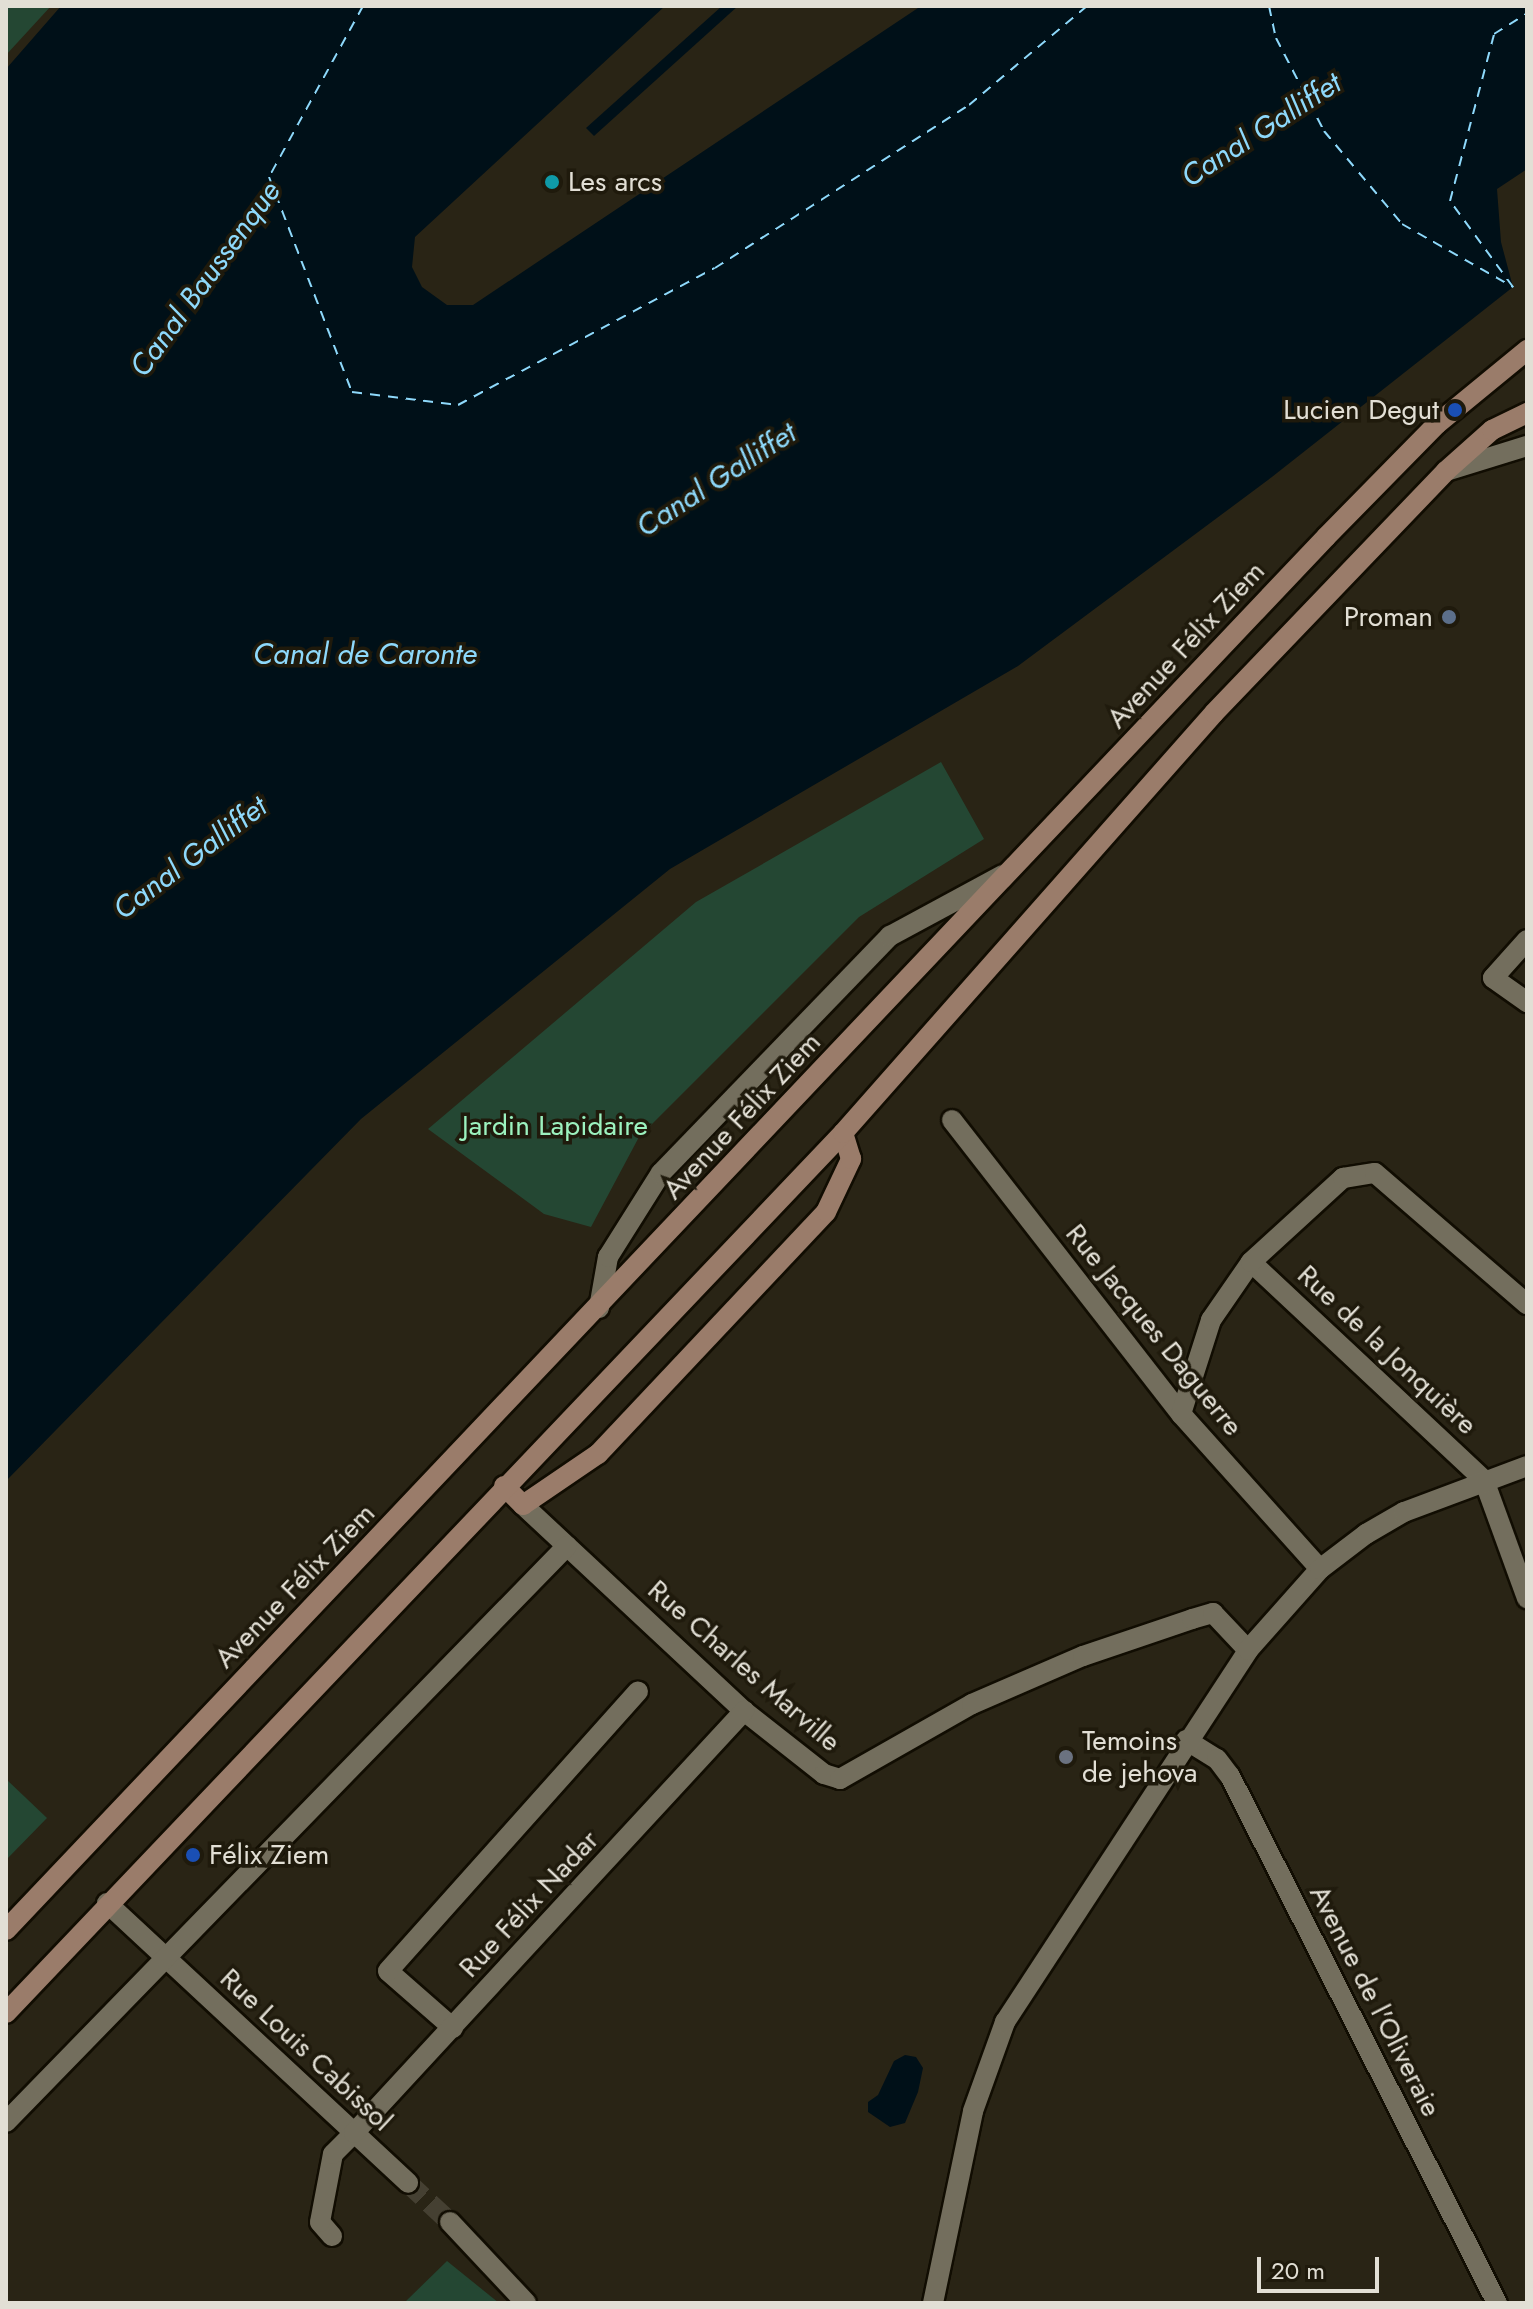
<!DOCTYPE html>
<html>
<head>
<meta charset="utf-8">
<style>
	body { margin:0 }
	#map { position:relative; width:1533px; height:2309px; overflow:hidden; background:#292415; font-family:Jost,sans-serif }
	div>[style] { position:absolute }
	.green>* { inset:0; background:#244733 }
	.water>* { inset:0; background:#001018 }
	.ferry>* { height:2px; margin-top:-1px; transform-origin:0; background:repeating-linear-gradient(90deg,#8ed9fb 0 10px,transparent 0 18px) }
	.minor-tunnel>* { height:20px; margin-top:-10px; transform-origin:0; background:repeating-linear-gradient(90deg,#454032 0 20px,transparent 0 30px) }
	.roads { filter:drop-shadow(2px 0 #110d02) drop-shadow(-2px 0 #110d02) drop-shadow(0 2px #110d02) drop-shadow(0 -2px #110d02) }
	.service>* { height:20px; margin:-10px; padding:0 10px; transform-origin:10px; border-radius:10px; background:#736e5d }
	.minor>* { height:20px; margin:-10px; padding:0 10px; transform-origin:10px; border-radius:10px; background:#736e5d }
	.secondary>* { height:20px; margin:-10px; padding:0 10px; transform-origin:10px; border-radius:10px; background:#9a7c6a }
	.dots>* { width:22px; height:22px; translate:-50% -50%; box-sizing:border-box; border:4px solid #1f1a0c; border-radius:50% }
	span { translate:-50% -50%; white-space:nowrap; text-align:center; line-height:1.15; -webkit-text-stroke:7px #1f1a0c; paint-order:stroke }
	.poi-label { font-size:28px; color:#e2dfd5 }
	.left { translate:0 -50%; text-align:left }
	.right { translate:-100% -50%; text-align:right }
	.street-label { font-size:28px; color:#e2dfd5 }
	.park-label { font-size:28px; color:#9cf2bf }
	.water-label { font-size:30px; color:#8ed9fb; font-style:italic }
	.frame { position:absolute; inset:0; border:8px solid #e2dfd5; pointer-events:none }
	.scale { position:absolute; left:1257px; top:2257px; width:122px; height:36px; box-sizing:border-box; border:4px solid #e2dfd5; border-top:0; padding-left:10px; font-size:24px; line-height:28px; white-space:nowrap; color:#e2dfd5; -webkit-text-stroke:6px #1f1a0c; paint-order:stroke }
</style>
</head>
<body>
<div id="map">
	<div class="green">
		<i style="clip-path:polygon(6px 6px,51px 6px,6px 55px)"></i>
		<i style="clip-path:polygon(941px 762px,984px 839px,859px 917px,639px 1137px,591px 1227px,544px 1214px,428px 1129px,696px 902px)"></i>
		<i style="clip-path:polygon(6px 1779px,47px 1818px,6px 1860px)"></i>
		<i style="clip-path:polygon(447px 2261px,499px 2303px,404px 2303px)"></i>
	</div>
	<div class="water">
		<i style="clip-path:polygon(61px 6px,665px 6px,415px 237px,412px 267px,422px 287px,447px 305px,473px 305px,921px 6px,1527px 6px,1527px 169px,1497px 189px,1501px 242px,1513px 287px,1268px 480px,1018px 666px,670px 869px,361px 1119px,6px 1481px,6px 69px)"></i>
		<i style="clip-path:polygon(722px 6px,738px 6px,594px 136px,586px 128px)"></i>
		<i style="clip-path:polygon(905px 2055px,916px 2057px,923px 2068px,918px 2092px,905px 2123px,890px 2127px,868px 2112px,868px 2102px,878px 2095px,894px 2061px)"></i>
	</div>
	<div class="ferry">
		<i style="left:363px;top:6px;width:195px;rotate:118.8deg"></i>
		<i style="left:269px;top:177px;width:230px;rotate:68.9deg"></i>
		<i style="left:352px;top:392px;width:107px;rotate:7deg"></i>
		<i style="left:458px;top:405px;width:291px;rotate:-28.1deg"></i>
		<i style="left:715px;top:268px;width:302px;rotate:-32.7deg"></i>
		<i style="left:969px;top:105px;width:154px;rotate:-40deg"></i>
		<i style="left:1269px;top:6px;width:33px;rotate:78deg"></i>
		<i style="left:1276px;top:38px;width:105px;rotate:62.7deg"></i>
		<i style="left:1324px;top:131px;width:121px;rotate:50deg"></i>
		<i style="left:1402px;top:224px;width:128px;rotate:29.6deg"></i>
		<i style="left:1513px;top:287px;width:107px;rotate:-126.2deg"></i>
		<i style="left:1450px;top:201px;width:173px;rotate:-75.2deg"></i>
		<i style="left:1494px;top:34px;width:39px;rotate:-32deg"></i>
	</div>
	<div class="minor-tunnel">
		<i style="left:408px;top:2183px;width:57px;rotate:42.9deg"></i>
	</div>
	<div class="roads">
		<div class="service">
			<i style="left:1446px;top:471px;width:85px;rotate:-17.2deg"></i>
			<i style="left:1527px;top:940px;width:51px;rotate:131.8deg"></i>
			<i style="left:1493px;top:978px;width:42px;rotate:35.2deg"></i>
			<i style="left:599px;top:1308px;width:52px;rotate:-80deg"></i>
			<i style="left:608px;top:1257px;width:99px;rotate:-57.8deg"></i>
			<i style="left:661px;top:1173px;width:330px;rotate:-46deg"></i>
			<i style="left:890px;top:936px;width:128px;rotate:-28.4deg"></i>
			<i style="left:1484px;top:1480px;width:126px;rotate:70deg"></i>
			<i style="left:453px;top:2028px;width:86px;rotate:-138.8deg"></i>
			<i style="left:388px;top:1971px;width:375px;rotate:-48.2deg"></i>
			<i style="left:332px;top:2236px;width:18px;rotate:-131deg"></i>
			<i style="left:320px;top:2222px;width:69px;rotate:-79.2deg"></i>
			<i style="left:333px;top:2154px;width:30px;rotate:-45deg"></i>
		</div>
		<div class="minor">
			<i style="left:952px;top:1120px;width:373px;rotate:52.1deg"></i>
			<i style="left:1181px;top:1414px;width:208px;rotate:48.1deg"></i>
			<i style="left:1251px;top:1262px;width:319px;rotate:43.1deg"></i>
			<i style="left:1181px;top:1414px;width:99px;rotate:-72.3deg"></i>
			<i style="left:1211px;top:1320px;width:70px;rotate:-55.4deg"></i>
			<i style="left:1251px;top:1262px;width:125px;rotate:-42.4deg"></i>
			<i style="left:1343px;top:1178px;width:32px;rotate:-9deg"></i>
			<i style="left:1375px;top:1173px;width:201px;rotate:40.8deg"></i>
			<i style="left:523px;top:1505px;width:302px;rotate:43deg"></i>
			<i style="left:744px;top:1711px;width:102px;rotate:38.2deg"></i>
			<i style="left:824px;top:1774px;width:17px;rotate:17deg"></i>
			<i style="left:840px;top:1779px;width:152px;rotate:-29.6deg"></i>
			<i style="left:972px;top:1704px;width:121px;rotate:-23.4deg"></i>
			<i style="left:1083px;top:1656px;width:115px;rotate:-18.7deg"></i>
			<i style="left:1192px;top:1619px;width:22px;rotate:-16deg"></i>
			<i style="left:1213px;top:1613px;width:51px;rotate:46.6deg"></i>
			<i style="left:1186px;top:1740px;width:36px;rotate:32deg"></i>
			<i style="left:1217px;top:1759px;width:21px;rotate:53deg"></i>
			<i style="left:1230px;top:1776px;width:591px;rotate:63.13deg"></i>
			<i style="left:107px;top:1903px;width:411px;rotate:42.9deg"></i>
			<i style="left:6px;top:2122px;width:804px;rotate:-45.76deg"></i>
			<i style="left:354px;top:2133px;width:575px;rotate:-47.26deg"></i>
			<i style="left:450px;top:2222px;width:111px;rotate:46.8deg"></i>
			<i style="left:933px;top:2303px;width:196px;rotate:-78.2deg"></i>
			<i style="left:973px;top:2111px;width:95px;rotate:-70.2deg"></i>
			<i style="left:1005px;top:2022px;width:444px;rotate:-56.8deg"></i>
			<i style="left:1248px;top:1650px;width:108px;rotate:-48.4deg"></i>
			<i style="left:1320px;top:1569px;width:58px;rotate:-37.3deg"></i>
			<i style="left:1366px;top:1534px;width:44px;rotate:-30.1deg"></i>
			<i style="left:1404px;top:1512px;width:131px;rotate:-20.5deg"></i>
		</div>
		<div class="secondary">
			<i style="left:504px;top:1486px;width:27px;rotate:45deg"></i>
			<i style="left:523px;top:1505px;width:91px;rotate:-34.2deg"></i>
			<i style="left:598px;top:1454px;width:332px;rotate:-46.7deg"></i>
			<i style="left:826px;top:1212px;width:59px;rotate:-64.7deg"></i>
			<i style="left:851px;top:1159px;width:27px;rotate:-107deg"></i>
			<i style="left:6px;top:1930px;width:1919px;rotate:-46.54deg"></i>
			<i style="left:1326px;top:537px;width:158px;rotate:-45.5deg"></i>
			<i style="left:1437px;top:424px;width:117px;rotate:-39.4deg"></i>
			<i style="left:6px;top:2013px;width:1214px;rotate:-46.43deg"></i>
			<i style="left:843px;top:1133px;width:560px;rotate:-48.54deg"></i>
			<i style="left:1214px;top:713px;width:335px;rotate:-46.2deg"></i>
			<i style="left:1446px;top:471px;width:62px;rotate:-41.7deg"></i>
			<i style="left:1492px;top:430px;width:39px;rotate:-26deg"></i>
		</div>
	</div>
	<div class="dots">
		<i style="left:552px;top:182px;background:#0f9aa8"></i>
		<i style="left:1455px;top:410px;background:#1a4fb4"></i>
		<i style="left:1449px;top:617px;background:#5c6f8a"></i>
		<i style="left:1066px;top:1757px;background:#6b7280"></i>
		<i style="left:193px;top:1855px;background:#1a4fb4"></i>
	</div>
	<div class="poi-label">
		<span class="left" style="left:568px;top:182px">Les arcs</span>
		<span class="right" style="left:1439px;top:410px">Lucien Degut</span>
		<span class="right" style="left:1433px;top:617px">Proman</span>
		<span class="left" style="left:1082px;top:1757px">Temoins<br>de jehova</span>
		<span class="left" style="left:209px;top:1855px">Félix Ziem</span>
	</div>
	<div class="street-label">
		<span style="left:1186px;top:645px;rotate:-47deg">Avenue Félix Ziem</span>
		<span style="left:742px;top:1116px;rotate:-47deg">Avenue Félix Ziem</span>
		<span style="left:1154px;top:1330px;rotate:51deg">Rue Jacques Daguerre</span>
		<span style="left:1387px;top:1350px;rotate:43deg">Rue de la Jonquière</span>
		<span style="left:295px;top:1586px;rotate:-46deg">Avenue Félix Ziem</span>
		<span style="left:744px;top:1666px;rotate:41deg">Rue Charles Marville</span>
		<span style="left:529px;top:1904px;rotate:-47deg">Rue Félix Nadar</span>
		<span style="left:1375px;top:2001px;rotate:63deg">Avenue de l'Oliveraie</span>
		<span style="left:306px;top:2050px;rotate:43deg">Rue Louis Cabissol</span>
	</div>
	<div class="park-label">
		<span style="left:555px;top:1126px">Jardin Lapidaire</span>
	</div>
	<div class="water-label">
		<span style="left:1261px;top:130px;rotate:-33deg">Canal Galliffet</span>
		<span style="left:205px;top:279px;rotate:-54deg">Canal Baussenque</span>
		<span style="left:716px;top:480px;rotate:-33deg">Canal Galliffet</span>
		<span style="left:365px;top:654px">Canal de Caronte</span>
		<span style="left:190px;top:858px;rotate:-37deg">Canal Galliffet</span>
	</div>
	<div class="frame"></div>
	<div class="scale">20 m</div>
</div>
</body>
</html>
